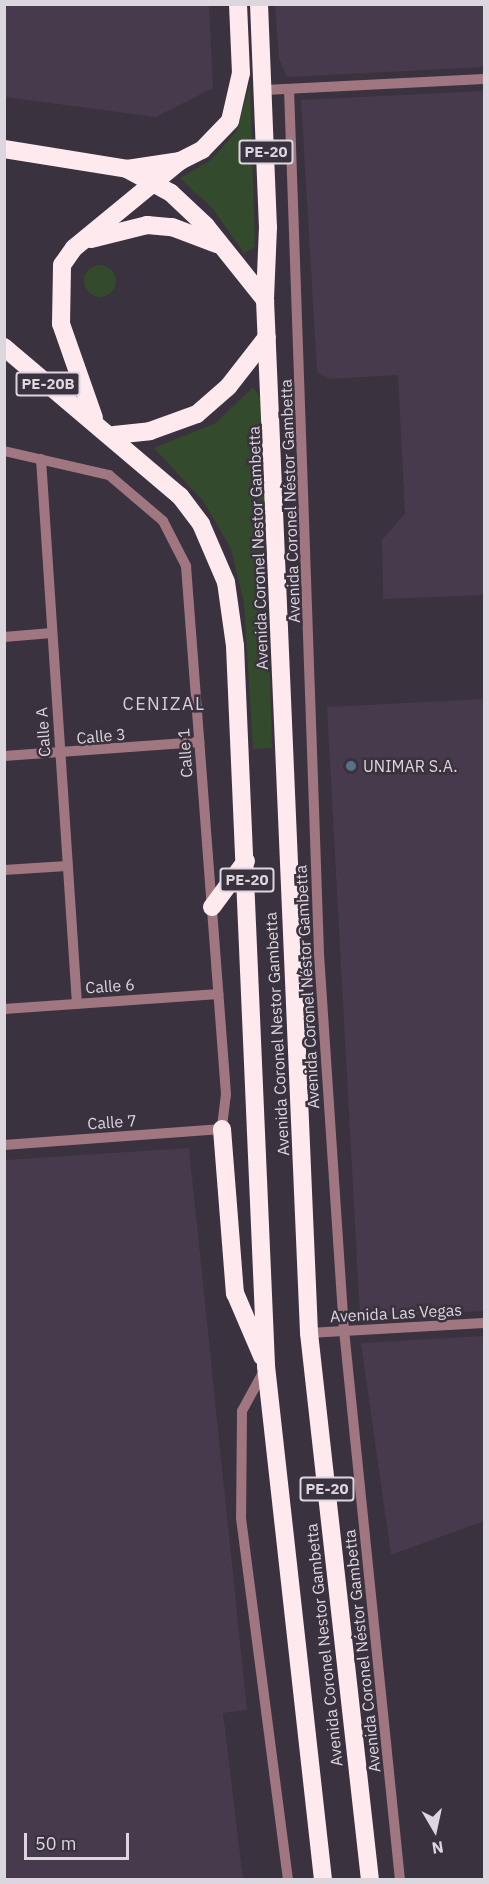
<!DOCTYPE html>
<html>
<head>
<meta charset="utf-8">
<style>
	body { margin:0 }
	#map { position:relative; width:489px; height:1884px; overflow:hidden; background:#3a323e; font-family:"IBM Plex Sans",sans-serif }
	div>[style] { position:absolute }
	.built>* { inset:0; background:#463a4c }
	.green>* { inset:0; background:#344a2c }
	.round { border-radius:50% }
	.street>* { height:10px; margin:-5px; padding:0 5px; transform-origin:5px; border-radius:5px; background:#a07681 }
	.highway>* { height:18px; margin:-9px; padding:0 9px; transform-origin:9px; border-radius:9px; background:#fee9ee }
	.dots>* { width:16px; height:16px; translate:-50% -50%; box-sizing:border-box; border:3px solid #3a323e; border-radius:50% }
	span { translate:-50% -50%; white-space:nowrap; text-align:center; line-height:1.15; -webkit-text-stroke:5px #3a323e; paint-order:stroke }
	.shield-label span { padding:2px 4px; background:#3a323e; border:2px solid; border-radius:4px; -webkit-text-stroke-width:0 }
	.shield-label { font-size:15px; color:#dcd6de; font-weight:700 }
	.street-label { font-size:16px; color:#dcd6de }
	.poi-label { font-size:16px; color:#dcd6de }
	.left { translate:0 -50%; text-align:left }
	.neighbourhood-label { font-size:18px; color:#d7cddd; letter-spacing:1.5px }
	.frame { position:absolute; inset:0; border:6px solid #dcd6de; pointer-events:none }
	.north { position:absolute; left:405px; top:1800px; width:60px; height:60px; -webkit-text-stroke:4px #3a323e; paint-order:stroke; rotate:171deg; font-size:16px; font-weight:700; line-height:24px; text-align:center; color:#dcd6de }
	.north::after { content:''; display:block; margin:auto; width:21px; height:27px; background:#dcd6de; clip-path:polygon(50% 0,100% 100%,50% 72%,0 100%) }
	.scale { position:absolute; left:24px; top:1833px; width:105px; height:27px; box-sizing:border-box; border:3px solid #dcd6de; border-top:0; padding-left:8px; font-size:18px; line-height:21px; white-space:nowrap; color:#dcd6de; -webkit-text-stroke:4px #3a323e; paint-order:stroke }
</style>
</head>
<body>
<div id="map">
	<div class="built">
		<i style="clip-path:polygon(5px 4px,209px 5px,213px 88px,156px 117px,5px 97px)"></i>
		<i style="clip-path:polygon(275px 5px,484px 5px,484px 67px,287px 77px,279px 58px)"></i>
		<i style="clip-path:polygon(484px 91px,484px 595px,383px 599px,382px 540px,405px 514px,398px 375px,329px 379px,317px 372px,301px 100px)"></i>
		<i style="clip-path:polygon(484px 699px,484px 1311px,360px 1317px,327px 707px)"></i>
		<i style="clip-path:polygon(189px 1148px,247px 1710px,223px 1713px,243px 1879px,5px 1879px,5px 1160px)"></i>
		<i style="clip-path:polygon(484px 1336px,484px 1521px,391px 1555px,361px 1343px)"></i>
	</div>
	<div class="green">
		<i style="clip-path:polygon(250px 84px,255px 247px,244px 253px,213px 209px,180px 178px,211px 160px,236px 132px)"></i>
		<i class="round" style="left:84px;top:265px;width:32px;height:32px"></i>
		<i style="clip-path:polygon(253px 387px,262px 401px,272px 748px,253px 749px,244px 603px,231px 549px,204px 502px,154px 448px,216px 423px)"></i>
	</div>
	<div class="street">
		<i style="left:289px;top:89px;width:866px;rotate:88.01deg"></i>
		<i style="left:319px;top:954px;width:377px;rotate:86.2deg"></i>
		<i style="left:344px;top:1330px;width:553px;rotate:84.19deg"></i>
		<i style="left:265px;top:90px;width:219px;rotate:-2.9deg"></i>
		<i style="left:4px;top:451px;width:108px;rotate:12.9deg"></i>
		<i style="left:109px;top:475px;width:71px;rotate:40.4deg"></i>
		<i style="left:163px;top:521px;width:51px;rotate:62.9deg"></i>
		<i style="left:186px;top:566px;width:530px;rotate:85.67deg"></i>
		<i style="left:226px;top:1094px;width:35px;rotate:97deg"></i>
		<i style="left:222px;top:1129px;width:219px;rotate:175.8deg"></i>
		<i style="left:41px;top:459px;width:546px;rotate:86.22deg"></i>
		<i style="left:4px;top:637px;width:48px;rotate:-4.8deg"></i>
		<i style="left:4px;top:756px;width:196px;rotate:-4.1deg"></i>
		<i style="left:4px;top:870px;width:63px;rotate:-3.6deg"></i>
		<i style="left:4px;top:1009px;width:215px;rotate:-4deg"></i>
		<i style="left:309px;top:1333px;width:175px;rotate:-3.3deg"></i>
		<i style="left:265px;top:1369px;width:48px;rotate:118.7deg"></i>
		<i style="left:242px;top:1411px;width:107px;rotate:90.5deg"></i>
		<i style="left:241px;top:1518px;width:365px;rotate:82.6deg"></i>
	</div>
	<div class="highway">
		<i style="left:259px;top:4px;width:223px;rotate:87.7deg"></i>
		<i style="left:268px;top:227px;width:73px;rotate:92.4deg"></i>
		<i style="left:265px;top:300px;width:1034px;rotate:87.56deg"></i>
		<i style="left:309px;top:1333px;width:550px;rotate:83.64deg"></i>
		<i style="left:4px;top:149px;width:125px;rotate:9.2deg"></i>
		<i style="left:127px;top:169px;width:50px;rotate:28.6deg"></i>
		<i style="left:171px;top:193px;width:48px;rotate:43.3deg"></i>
		<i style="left:206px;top:226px;width:95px;rotate:51.4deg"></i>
		<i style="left:127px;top:169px;width:54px;rotate:-8.6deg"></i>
		<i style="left:180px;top:161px;width:25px;rotate:-27deg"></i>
		<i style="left:202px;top:150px;width:40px;rotate:-46deg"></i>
		<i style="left:230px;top:121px;width:49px;rotate:-77.1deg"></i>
		<i style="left:241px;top:73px;width:69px;rotate:-92.5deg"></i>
		<i style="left:91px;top:239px;width:58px;rotate:-14deg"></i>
		<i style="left:147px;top:225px;width:25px;rotate:5deg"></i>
		<i style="left:172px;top:227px;width:48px;rotate:20.7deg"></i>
		<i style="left:4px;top:347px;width:231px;rotate:40.3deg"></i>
		<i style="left:180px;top:496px;width:35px;rotate:53deg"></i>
		<i style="left:201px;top:524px;width:63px;rotate:66.7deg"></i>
		<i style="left:226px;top:582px;width:65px;rotate:82deg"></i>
		<i style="left:235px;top:646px;width:721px;rotate:87.53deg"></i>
		<i style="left:266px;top:1366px;width:517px;rotate:83.67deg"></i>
		<i style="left:94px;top:418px;width:100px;rotate:-109.3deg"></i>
		<i style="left:61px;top:324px;width:59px;rotate:-89deg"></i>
		<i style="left:62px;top:265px;width:21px;rotate:-55deg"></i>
		<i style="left:74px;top:248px;width:137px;rotate:-39.4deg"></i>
		<i style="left:114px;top:435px;width:36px;rotate:-6deg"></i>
		<i style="left:150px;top:431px;width:50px;rotate:-19.9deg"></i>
		<i style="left:197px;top:414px;width:41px;rotate:-41.1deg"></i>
		<i style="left:228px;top:387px;width:63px;rotate:-52deg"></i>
		<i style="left:212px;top:907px;width:57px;rotate:-53.5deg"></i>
		<i style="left:222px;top:1129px;width:165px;rotate:85.5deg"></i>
		<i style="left:235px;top:1293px;width:69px;rotate:66.8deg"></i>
	</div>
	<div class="dots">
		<i style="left:351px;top:766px;background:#5c6f8a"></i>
	</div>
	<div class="shield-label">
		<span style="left:266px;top:152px">PE-20</span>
		<span style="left:48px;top:384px">PE-20B</span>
		<span style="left:247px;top:880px">PE-20</span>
		<span style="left:327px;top:1489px">PE-20</span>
	</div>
	<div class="street-label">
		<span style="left:290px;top:501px;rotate:-92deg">Avenida Coronel Néstor Gambetta</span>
		<span style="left:258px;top:548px;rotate:-92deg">Avenida Coronel Nestor Gambetta</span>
		<span style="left:43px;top:732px;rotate:-94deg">Calle A</span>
		<span style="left:101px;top:736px;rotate:-5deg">Calle 3</span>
		<span style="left:185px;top:753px;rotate:-94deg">Calle 1</span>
		<span style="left:110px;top:986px;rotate:-4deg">Calle 6</span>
		<span style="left:307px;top:987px;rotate:-93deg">Avenida Coronel Néstor Gambetta</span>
		<span style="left:277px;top:1034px;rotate:-93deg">Avenida Coronel Nestor Gambetta</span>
		<span style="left:112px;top:1122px;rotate:-4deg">Calle 7</span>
		<span style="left:396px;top:1313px;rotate:-3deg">Avenida Las Vegas</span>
		<span style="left:324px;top:1645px;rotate:-96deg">Avenida Coronel Nestor Gambetta</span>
		<span style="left:362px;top:1651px;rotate:-96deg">Avenida Coronel Néstor Gambetta</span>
	</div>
	<div class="poi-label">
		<span class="left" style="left:363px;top:766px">UNIMAR S.A.</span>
	</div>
	<div class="neighbourhood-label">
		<span style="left:164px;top:704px">CENIZAL</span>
	</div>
	<div class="frame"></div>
	<div class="north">N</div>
	<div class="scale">50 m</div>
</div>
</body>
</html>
